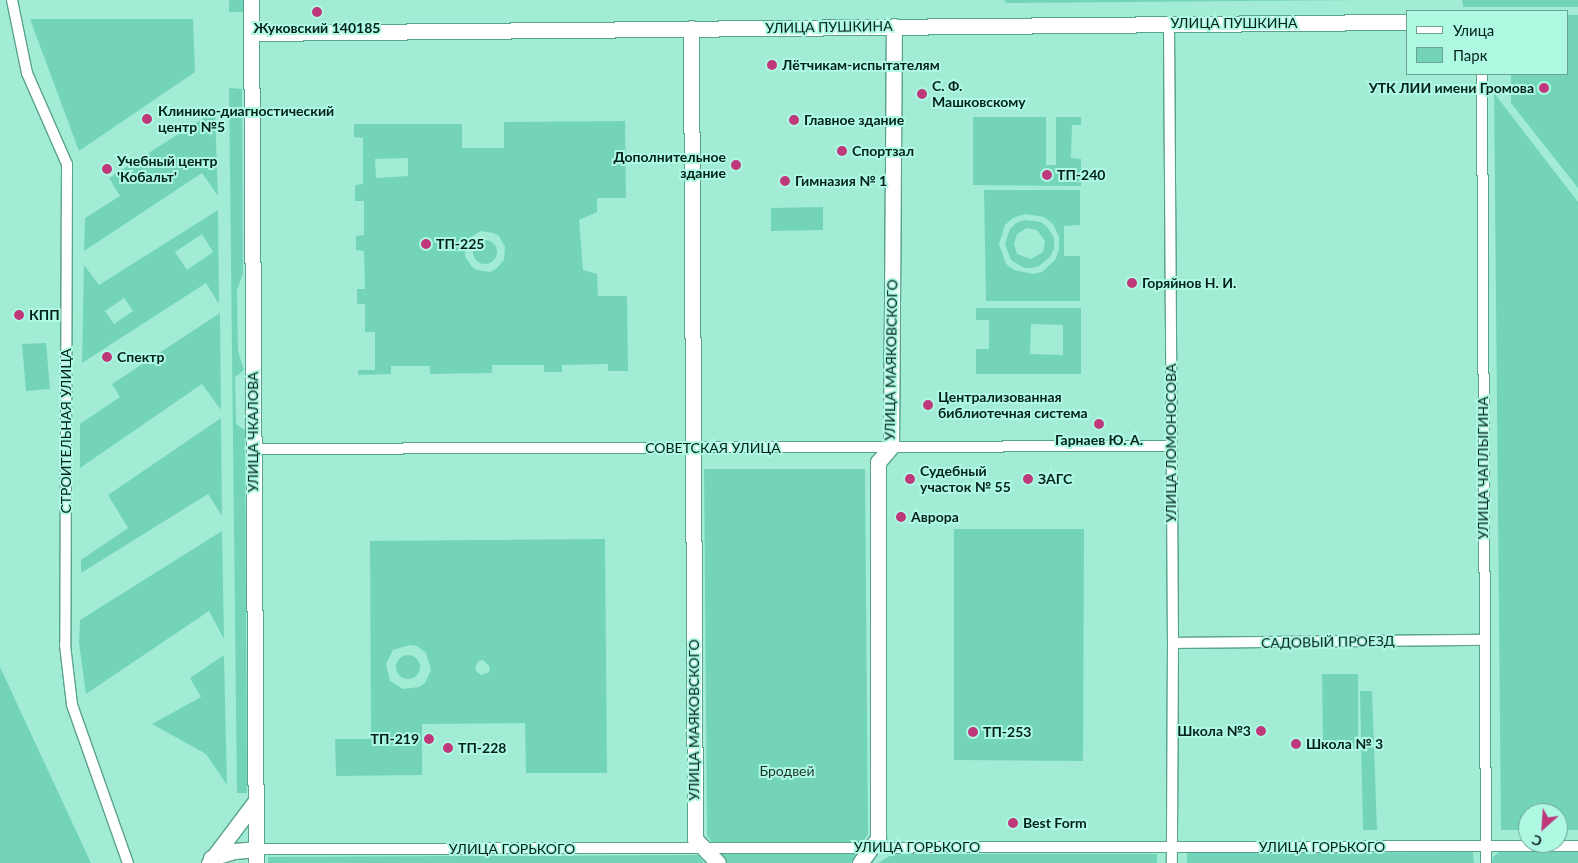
<!DOCTYPE html>
<html>
<head>
<meta charset="utf-8">
<style>
	body { margin:0 }
	#map { position:relative; width:1578px; height:863px; overflow:hidden; background:#a2ecd6; font-family:Lato,sans-serif }
	div>[style] { position:absolute }
	.green>* { inset:0; background:#74d4ba }
	.round { border-radius:50% }
	.roads { filter:drop-shadow(1px 0 #59a28e) drop-shadow(-1px 0 #59a28e) drop-shadow(0 1px #59a28e) drop-shadow(0 -1px #59a28e) }
	.street>* { height:10px; margin:-5px; padding:0 5px; transform-origin:5px; border-radius:5px; background:#fff }
	.secondary>* { height:15px; margin:-7.5px; padding:0 7.5px; transform-origin:7.5px; border-radius:7.5px; background:#fff }
	.dots>* { width:14px; height:14px; translate:-50% -50%; box-sizing:border-box; border:2px solid #aff9e3; border-radius:50% }
	span { translate:-50% -50%; white-space:nowrap; text-align:center; line-height:1.15; -webkit-text-stroke:4px #aff9e3; paint-order:stroke }
	.street-label { font-size:14px; color:#02211a }
	.poi-label { font-size:14px; color:#02211a; font-weight:700 }
	.left { translate:0 -50%; text-align:left }
	.right { translate:-100% -50%; text-align:right }
	.park-label { font-size:14px; color:#1a322b }
	.legend { position:absolute; left:1406px; top:10px; width:162px; height:65px; box-sizing:border-box; background:#aff9e3; border:1px solid #6aa393; margin:0; padding:6px 9px; list-style:none; font-size:15px; color:#02211a }
	.legend li { display:flex; align-items:center; gap:10px; height:25px }
	.legend b { width:25px; border:1px solid #6aa393 }
	.north { position:absolute; left:1518px; top:803px; width:50px; height:50px; box-sizing:border-box; background:#aff9e3; border:1px solid #6aa393; border-radius:50%; rotate:206deg; font-size:14px; font-weight:700; line-height:20px; text-align:center; color:#02211a }
	.north::after { content:''; display:block; margin:auto; width:18px; height:22px; background:#be387b; clip-path:polygon(50% 0,100% 100%,50% 72%,0 100%) }
</style>
</head>
<body>
<div id="map">
	<div class="green">
		<i style="clip-path:polygon(229px 0,244px 0,244px 12px,229px 12px)"></i>
		<i style="clip-path:polygon(1004px 0,1371px 0,1007px 3px)"></i>
		<i style="clip-path:polygon(1462px 0,1578px 0,1578px 7px,1463px 7px)"></i>
		<i style="clip-path:polygon(1567px 15px,1578px 15px,1578px 188px,1511px 103px,1511px 74px,1567px 74px)"></i>
		<i style="clip-path:polygon(30px 19px,193px 19px,195px 72px,79px 151px)"></i>
		<i style="clip-path:polygon(229px 88px,242px 89px,243px 274px,237px 290px,238px 351px,244px 370px,235px 377px,236px 424px,245px 430px,247px 793px,237px 793px)"></i>
		<i style="clip-path:polygon(1494px 93px,1578px 202px,1578px 830px,1558px 830px,1558px 813px,1528px 813px,1528px 830px,1501px 830px)"></i>
		<i style="clip-path:polygon(215px 111px,218px 196px,202px 173px,84px 251px,85px 218px,120px 196px,109px 178px)"></i>
		<i style="clip-path:polygon(973px 117px,1046px 117px,1046px 165px,1056px 165px,1056px 117px,1081px 117px,1081px 125px,1072px 125px,1071px 158px,1081px 159px,1081px 186px,973px 185px)"></i>
		<i style="clip-path:polygon(evenodd,625px 121px,626px 198px,597px 198px,597px 212px,579px 220px,583px 270px,597px 274px,598px 296px,627px 296px,628px 371px,608px 371px,608px 364px,562px 365px,562px 372px,544px 372px,544px 365px,492px 365px,492px 373px,430px 374px,430px 366px,391px 366px,391px 374px,358px 375px,358px 370px,375px 370px,375px 332px,365px 332px,365px 304px,357px 304px,357px 289px,365px 289px,364px 251px,356px 250px,356px 236px,364px 235px,364px 201px,355px 201px,355px 185px,363px 184px,363px 138px,354px 137px,354px 124px,462px 124px,462px 148px,504px 148px,504px 122px,625px 121px,408px 158px,408px 176px,376px 178px,375px 159px,408px 158px,625px 121px,481px 231px,493px 233px,499px 236px,505px 247px,504px 260px,496px 269px,490px 272px,477px 270px,472px 267px,465px 256px,466px 243px,470px 238px,481px 231px)"></i>
		<i style="clip-path:polygon(evenodd,984px 190px,1080px 190px,1080px 225px,1064px 226px,1064px 256px,1080px 256px,1080px 301px,986px 301px,984px 190px,1025px 214px,1044px 217px,1053px 224px,1059px 237px,1059px 250px,1055px 260px,1042px 272px,1033px 274px,1014px 270px,1006px 264px,999px 244px,1005px 225px,1013px 218px,1025px 214px)"></i>
		<i style="clip-path:polygon(823px 207px,823px 230px,771px 231px,771px 208px)"></i>
		<i style="clip-path:polygon(evenodd,218px 210px,219px 304px,206px 283px,82px 363px,84px 265px,99px 285px,218px 210px,202px 234px,213px 252px,187px 270px,175px 252px,202px 234px,218px 210px,124px 298px,133px 311px,114px 324px,105px 311px,124px 298px)"></i>
		<i style="clip-path:polygon(evenodd,1025px 220px,1041px 222px,1048px 228px,1054px 238px,1054px 249px,1050px 257px,1039px 266px,1032px 268px,1024px 268px,1011px 260px,1005px 244px,1010px 229px,1016px 223px,1025px 220px,1027px 228px,1037px 230px,1045px 241px,1043px 252px,1031px 259px,1017px 254px,1014px 244px,1017px 234px,1027px 228px)"></i>
		<i class="round" style="left:473px;top:240px;width:24px;height:24px"></i>
		<i style="clip-path:polygon(evenodd,976px 308px,1081px 308px,1081px 374px,976px 374px,976px 349px,989px 349px,989px 320px,976px 320px,976px 308px,1031px 324px,1063px 325px,1063px 355px,1030px 354px,1031px 324px)"></i>
		<i style="clip-path:polygon(220px 313px,221px 410px,202px 384px,80px 468px,80px 424px,120px 397px,112px 384px)"></i>
		<i style="clip-path:polygon(46px 343px,50px 389px,26px 391px,22px 344px)"></i>
		<i style="clip-path:polygon(221px 418px,222px 516px,208px 494px,81px 573px,81px 560px,128px 528px,108px 495px)"></i>
		<i style="clip-path:polygon(704px 469px,865px 469px,868px 834px,851px 863px,725px 863px,707px 835px)"></i>
		<i style="clip-path:polygon(954px 529px,1084px 529px,1083px 761px,954px 760px)"></i>
		<i style="clip-path:polygon(222px 531px,224px 639px,209px 611px,86px 694px,79px 643px,80px 620px)"></i>
		<i style="clip-path:polygon(evenodd,605px 539px,607px 773px,526px 773px,525px 723px,422px 724px,422px 775px,336px 776px,335px 739px,371px 739px,370px 541px,605px 539px,410px 645px,417px 646px,426px 653px,431px 670px,425px 683px,419px 687px,403px 689px,390px 681px,386px 664px,393px 650px,410px 645px,605px 539px,483px 660px,490px 667px,489px 672px,481px 675px,477px 672px,475px 667px,479px 661px,483px 660px)"></i>
		<i class="round" style="left:396px;top:655px;width:24px;height:24px"></i>
		<i style="clip-path:polygon(224px 655px,227px 785px,206px 754px,152px 724px,201px 697px,190px 678px)"></i>
		<i style="clip-path:polygon(0 667px,91px 863px,0 863px)"></i>
		<i style="clip-path:polygon(1322px 674px,1358px 674px,1358px 748px,1323px 748px)"></i>
		<i style="clip-path:polygon(1360px 691px,1372px 691px,1377px 830px,1363px 830px)"></i>
		<i style="clip-path:polygon(1500px 851px,1578px 851px,1578px 863px,1492px 863px,1493px 857px)"></i>
		<i style="clip-path:polygon(1473px 852px,1474px 863px,1187px 863px,1187px 853px)"></i>
		<i style="clip-path:polygon(893px 854px,1157px 854px,1157px 863px,878px 863px)"></i>
		<i style="clip-path:polygon(698px 855px,704px 863px,268px 863px,268px 857px)"></i>
	</div>
	<div class="roads">
		<div class="street">
			<i style="left:12px;top:0;width:75px;rotate:78.4deg"></i>
			<i style="left:27px;top:73px;width:99px;rotate:66.3deg"></i>
			<i style="left:67px;top:164px;width:481px;rotate:90.2deg"></i>
			<i style="left:65px;top:645px;width:60px;rotate:83.3deg"></i>
			<i style="left:72px;top:705px;width:168px;rotate:70.5deg"></i>
			<i style="left:1169px;top:24px;width:619px;rotate:89.63deg"></i>
			<i style="left:1173px;top:643px;width:220px;rotate:90.3deg"></i>
			<i style="left:1482px;top:74px;width:789px;rotate:89.71deg"></i>
			<i style="left:253px;top:449px;width:919px;rotate:-0.19deg"></i>
			<i style="left:1173px;top:643px;width:311px;rotate:-0.6deg"></i>
			<i style="left:255px;top:849px;width:1323px;rotate:-0.13deg"></i>
		</div>
		<div class="secondary">
			<i style="left:251px;top:0;width:863px;rotate:89.67deg"></i>
			<i style="left:691px;top:28px;width:811px;rotate:89.72deg"></i>
			<i style="left:695px;top:839px;width:33px;rotate:46deg"></i>
			<i style="left:251px;top:33px;width:1156px;rotate:-0.55deg"></i>
			<i style="left:211px;top:858px;width:24px;rotate:-17deg"></i>
			<i style="left:234px;top:851px;width:21px;rotate:-5deg"></i>
			<i style="left:209px;top:863px;width:76px;rotate:-53deg"></i>
			<i style="left:860px;top:863px;width:31px;rotate:-54deg"></i>
			<i style="left:878px;top:838px;width:376px;rotate:-90deg"></i>
			<i style="left:878px;top:462px;width:20px;rotate:-49deg"></i>
			<i style="left:891px;top:447px;width:421px;rotate:-89.6deg"></i>
		</div>
	</div>
	<div class="dots">
		<i style="left:317px;top:12px;background:#be387b"></i>
		<i style="left:772px;top:65px;background:#be387b"></i>
		<i style="left:1544px;top:88px;background:#be387b"></i>
		<i style="left:922px;top:94px;background:#be387b"></i>
		<i style="left:147px;top:119px;background:#be387b"></i>
		<i style="left:794px;top:120px;background:#be387b"></i>
		<i style="left:842px;top:151px;background:#be387b"></i>
		<i style="left:736px;top:165px;background:#be387b"></i>
		<i style="left:107px;top:169px;background:#be387b"></i>
		<i style="left:1047px;top:175px;background:#be387b"></i>
		<i style="left:785px;top:181px;background:#be387b"></i>
		<i style="left:426px;top:244px;background:#be387b"></i>
		<i style="left:1132px;top:283px;background:#be387b"></i>
		<i style="left:19px;top:315px;background:#be387b"></i>
		<i style="left:107px;top:357px;background:#be387b"></i>
		<i style="left:928px;top:405px;background:#be387b"></i>
		<i style="left:1099px;top:424px;background:#be387b"></i>
		<i style="left:910px;top:479px;background:#be387b"></i>
		<i style="left:1028px;top:479px;background:#be387b"></i>
		<i style="left:901px;top:517px;background:#be387b"></i>
		<i style="left:1261px;top:731px;background:#be387b"></i>
		<i style="left:973px;top:732px;background:#be387b"></i>
		<i style="left:429px;top:739px;background:#be387b"></i>
		<i style="left:1296px;top:744px;background:#be387b"></i>
		<i style="left:448px;top:748px;background:#be387b"></i>
		<i style="left:1013px;top:823px;background:#be387b"></i>
	</div>
	<div class="street-label">
		<span style="left:1234px;top:23px">УЛИЦА ПУШКИНА</span>
		<span style="left:829px;top:27px;rotate:-1deg">УЛИЦА ПУШКИНА</span>
		<span style="left:891px;top:360px;rotate:-89deg">УЛИЦА МАЯКОВСКОГО</span>
		<span style="left:66px;top:431px;rotate:-90deg">СТРОИТЕЛЬНАЯ УЛИЦА</span>
		<span style="left:253px;top:432px;rotate:-90deg">УЛИЦА ЧКАЛОВА</span>
		<span style="left:1171px;top:443px;rotate:-90deg">УЛИЦА ЛОМОНОСОВА</span>
		<span style="left:713px;top:448px">СОВЕТСКАЯ УЛИЦА</span>
		<span style="left:1483px;top:468px;rotate:-90deg">УЛИЦА ЧАПЛЫГИНА</span>
		<span style="left:1328px;top:642px;rotate:-1deg">САДОВЫЙ ПРОЕЗД</span>
		<span style="left:694px;top:720px;rotate:-90deg">УЛИЦА МАЯКОВСКОГО</span>
		<span style="left:917px;top:847px">УЛИЦА ГОРЬКОГО</span>
		<span style="left:1322px;top:847px">УЛИЦА ГОРЬКОГО</span>
		<span style="left:512px;top:849px">УЛИЦА ГОРЬКОГО</span>
	</div>
	<div class="poi-label">
		<span style="left:317px;top:28px">Жуковский 140185</span>
		<span class="left" style="left:782px;top:65px">Лётчикам-испытателям</span>
		<span class="left" style="left:932px;top:94px">С. Ф.<br>Машковскому</span>
		<span class="right" style="left:1534px;top:88px">УТК ЛИИ имени Громова</span>
		<span class="left" style="left:158px;top:119px">Клинико-диагностический<br>центр №5</span>
		<span class="left" style="left:804px;top:120px">Главное здание</span>
		<span class="left" style="left:852px;top:151px">Спортзал</span>
		<span class="right" style="left:726px;top:165px">Дополнительное<br>здание</span>
		<span class="left" style="left:117px;top:169px">Учебный центр<br>'Кобальт'</span>
		<span class="left" style="left:1057px;top:175px">ТП-240</span>
		<span class="left" style="left:795px;top:181px">Гимназия № 1</span>
		<span class="left" style="left:436px;top:244px">ТП-225</span>
		<span class="left" style="left:1142px;top:283px">Горяйнов Н. И.</span>
		<span class="left" style="left:29px;top:315px">КПП</span>
		<span class="left" style="left:117px;top:357px">Спектр</span>
		<span class="left" style="left:938px;top:405px">Централизованная<br>библиотечная система</span>
		<span style="left:1099px;top:440px">Гарнаев Ю. А.</span>
		<span class="left" style="left:920px;top:479px">Судебный<br>участок № 55</span>
		<span class="left" style="left:1038px;top:479px">ЗАГС</span>
		<span class="left" style="left:911px;top:517px">Аврора</span>
		<span class="right" style="left:1251px;top:731px">Школа №3</span>
		<span class="left" style="left:983px;top:732px">ТП-253</span>
		<span class="right" style="left:419px;top:739px">ТП-219</span>
		<span class="left" style="left:1306px;top:744px">Школа № 3</span>
		<span class="left" style="left:458px;top:748px">ТП-228</span>
		<span class="left" style="left:1023px;top:823px">Best Form</span>
	</div>
	<div class="park-label">
		<span style="left:787px;top:771px">Бродвей</span>
	</div>
	<ul class="legend">
	<li><b style="height:6px;background:#fff"></b>Улица</li>
	<li><b style="height:14px;background:#74d4ba"></b>Парк</li>
	</ul>
	<div class="north">С</div>
</div>
</body>
</html>
